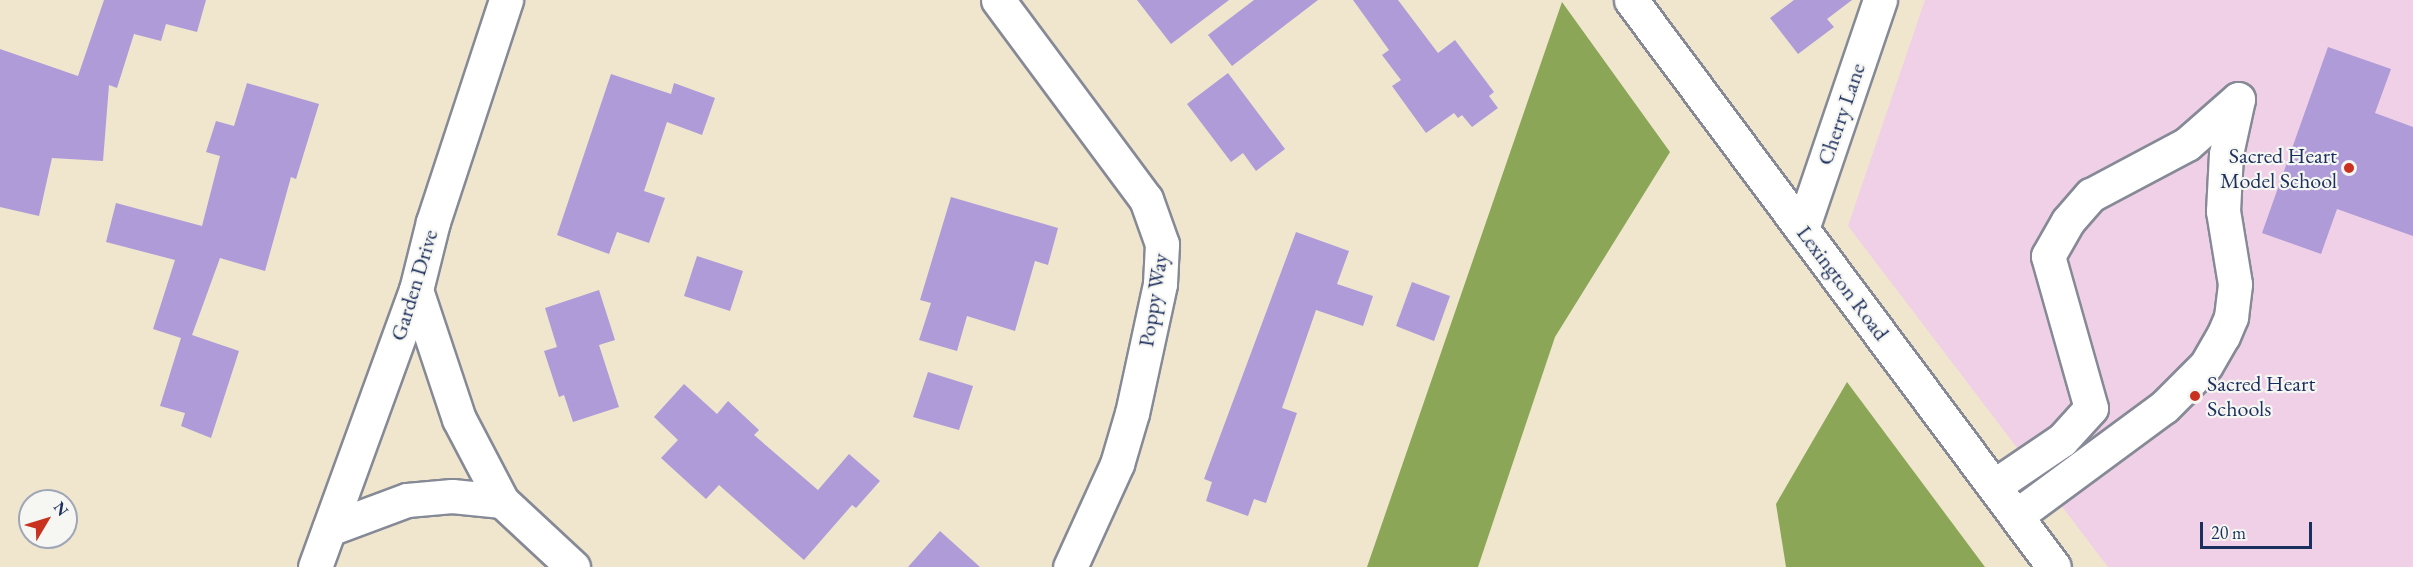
<!DOCTYPE html>
<html>
<head>
<meta charset="utf-8">
<style>
	body { margin:0 }
	#map { position:relative; width:2413px; height:567px; overflow:hidden; background:#f0e6ce; font-family:"EB Garamond",serif }
	div>[style] { position:absolute }
	.built>* { inset:0; background:#efd0e6 }
	.forest>* { inset:0; background:#8ca657 }
	.building>* { inset:0; background:#ae9bd8 }
	.roads { filter:drop-shadow(2px 0 #868a96) drop-shadow(-2px 0 #868a96) drop-shadow(0 2px #868a96) drop-shadow(0 -2px #868a96) }
	.minor>* { height:33px; margin:-16.5px; padding:0 16.5px; transform-origin:16.5px; border-radius:16.5px; background:#fff }
	.major>* { height:33px; margin:-16.5px; padding:0 16.5px; transform-origin:16.5px; border-radius:16.5px; background:#fff }
	.dots>* { width:16px; height:16px; translate:-50% -50%; box-sizing:border-box; border:3px solid #f6f6f2; border-radius:50% }
	span { translate:-50% -50%; white-space:nowrap; text-align:center; line-height:1.15; -webkit-text-stroke:4.5px #f6f6f2; paint-order:stroke }
	.street-label { font-size:22px; color:#1b2f5e }
	.poi-label { font-size:22px; color:#1b2f5e }
	.right { translate:-100% -50%; text-align:right }
	.left { translate:0 -50%; text-align:left }
	.north { position:absolute; left:18px; top:489px; width:60px; height:60px; box-sizing:border-box; background:#f6f6f2; border:2px solid #9ea6b7; border-radius:50%; rotate:52deg; font-size:16px; font-weight:700; line-height:24px; text-align:center; color:#1b2f5e }
	.north::after { content:''; display:block; margin:auto; width:21px; height:27px; background:#c8321e; clip-path:polygon(50% 0,100% 100%,50% 72%,0 100%) }
	.scale { position:absolute; left:2200px; top:522px; width:112px; height:27px; box-sizing:border-box; border:3px solid #1b2f5e; border-top:0; padding-left:8px; font-size:18px; line-height:21px; white-space:nowrap; color:#1b2f5e; -webkit-text-stroke:4px #f6f6f2; paint-order:stroke }
</style>
</head>
<body>
<div id="map">
	<div class="built">
		<i style="clip-path:polygon(1925px 0,2413px 0,2413px 567px,2108px 567px,1848px 226px)"></i>
	</div>
	<div class="forest">
		<i style="clip-path:polygon(1562px 2px,1670px 152px,1555px 337px,1478px 567px,1367px 567px)"></i>
		<i style="clip-path:polygon(1847px 382px,1985px 567px,1786px 567px,1776px 504px)"></i>
	</div>
	<div class="building">
		<i style="clip-path:polygon(104px 0,206px 0,197px 32px,166px 24px,161px 41px,134px 34px,117px 88px,109px 85px,103px 161px,52px 158px,39px 216px,0 207px,0 49px,78px 76px)"></i>
		<i style="clip-path:polygon(1137px 0,1229px 0,1171px 44px)"></i>
		<i style="clip-path:polygon(1254px 0,1318px 0,1232px 66px,1208px 35px)"></i>
		<i style="clip-path:polygon(1353px 0,1398px 0,1438px 53px,1455px 40px,1494px 92px,1489px 96px,1498px 108px,1472px 127px,1462px 115px,1458px 118px,1454px 113px,1426px 133px,1392px 86px,1401px 80px,1382px 55px,1389px 50px)"></i>
		<i style="clip-path:polygon(1794px 0,1852px 0,1827px 19px,1834px 27px,1798px 54px,1770px 18px)"></i>
		<i style="clip-path:polygon(2328px 47px,2391px 69px,2375px 113px,2413px 127px,2413px 236px,2337px 209px,2321px 254px,2262px 233px)"></i>
		<i style="clip-path:polygon(1228px 73px,1285px 149px,1256px 171px,1243px 153px,1231px 162px,1187px 104px)"></i>
		<i style="clip-path:polygon(611px 74px,671px 94px,674px 83px,715px 98px,702px 135px,667px 122px,644px 191px,665px 198px,649px 243px,617px 232px,609px 254px,557px 235px)"></i>
		<i style="clip-path:polygon(247px 83px,319px 104px,296px 179px,291px 177px,265px 271px,220px 258px,192px 335px,239px 351px,211px 438px,181px 426px,185px 413px,160px 406px,181px 338px,153px 329px,175px 260px,106px 242px,116px 203px,202px 226px,220px 156px,206px 152px,216px 121px,234px 126px)"></i>
		<i style="clip-path:polygon(951px 197px,1058px 228px,1048px 265px,1035px 261px,1015px 331px,967px 316px,957px 351px,919px 340px,931px 303px,920px 300px)"></i>
		<i style="clip-path:polygon(1296px 232px,1349px 251px,1337px 284px,1373px 296px,1363px 326px,1316px 310px,1282px 408px,1297px 413px,1266px 503px,1254px 499px,1248px 516px,1206px 501px,1212px 482px,1204px 479px)"></i>
		<i style="clip-path:polygon(697px 256px,743px 271px,730px 311px,684px 296px)"></i>
		<i style="clip-path:polygon(1412px 282px,1450px 296px,1434px 341px,1396px 326px)"></i>
		<i style="clip-path:polygon(599px 290px,615px 340px,599px 345px,619px 407px,573px 422px,564px 395px,559px 397px,544px 351px,557px 347px,545px 308px)"></i>
		<i style="clip-path:polygon(928px 372px,973px 386px,959px 430px,913px 417px)"></i>
		<i style="clip-path:polygon(684px 384px,717px 414px,728px 401px,759px 430px,754px 435px,818px 490px,849px 454px,880px 481px,856px 508px,852px 505px,804px 560px,719px 485px,706px 499px,661px 458px,678px 440px,654px 417px)"></i>
		<i style="clip-path:polygon(940px 531px,980px 567px,908px 567px)"></i>
	</div>
	<div class="roads">
		<div class="minor">
			<i style="left:998px;top:0;width:248px;rotate:53.4deg"></i>
			<i style="left:1146px;top:199px;width:48px;rotate:70.4deg"></i>
			<i style="left:1162px;top:244px;width:40px;rotate:92.9deg"></i>
			<i style="left:1160px;top:284px;width:132px;rotate:102.2deg"></i>
			<i style="left:1132px;top:413px;width:53px;rotate:106.4deg"></i>
			<i style="left:1117px;top:464px;width:113px;rotate:114.5deg"></i>
			<i style="left:1802px;top:229px;width:242px;rotate:-71.2deg"></i>
			<i style="left:416px;top:290px;width:136px;rotate:71.6deg"></i>
			<i style="left:459px;top:419px;width:93px;rotate:62.3deg"></i>
			<i style="left:502px;top:501px;width:97px;rotate:42.9deg"></i>
			<i style="left:1994px;top:486px;width:82px;rotate:-34.1deg"></i>
			<i style="left:2062px;top:440px;width:43px;rotate:-47.8deg"></i>
			<i style="left:2091px;top:408px;width:158px;rotate:-105.8deg"></i>
			<i style="left:2048px;top:256px;width:40px;rotate:-60.3deg"></i>
			<i style="left:2068px;top:221px;width:35px;rotate:-49deg"></i>
			<i style="left:2091px;top:195px;width:109px;rotate:-28deg"></i>
			<i style="left:2187px;top:144px;width:68px;rotate:-41.4deg"></i>
			<i style="left:2016px;top:516px;width:184px;rotate:-36.4deg"></i>
			<i style="left:2164px;top:407px;width:59px;rotate:-45deg"></i>
			<i style="left:2206px;top:365px;width:34px;rotate:-60deg"></i>
			<i style="left:2223px;top:336px;width:21px;rotate:-67deg"></i>
			<i style="left:2231px;top:317px;width:33px;rotate:-83deg"></i>
			<i style="left:2235px;top:284px;width:74px;rotate:-99.3deg"></i>
			<i style="left:2223px;top:211px;width:57px;rotate:-87deg"></i>
			<i style="left:2226px;top:154px;width:56px;rotate:-77.7deg"></i>
			<i style="left:329px;top:529px;width:83px;rotate:-20.4deg"></i>
			<i style="left:407px;top:500px;width:45px;rotate:-5.1deg"></i>
			<i style="left:452px;top:496px;width:50px;rotate:5.7deg"></i>
			<i style="left:315px;top:567px;width:295px;rotate:-70deg"></i>
			<i style="left:416px;top:290px;width:70px;rotate:-76deg"></i>
			<i style="left:433px;top:222px;width:234px;rotate:-71.8deg"></i>
		</div>
		<div class="major">
			<i style="left:1631px;top:0;width:707px;rotate:53.28deg"></i>
		</div>
	</div>
	<div class="dots">
		<i style="left:2349px;top:168px;background:#c8321e"></i>
		<i style="left:2195px;top:396px;background:#c8321e"></i>
	</div>
	<div class="street-label">
		<span style="left:1841px;top:114px;rotate:-71deg">Cherry Lane</span>
		<span style="left:1843px;top:283px;rotate:53deg">Lexington Road</span>
		<span style="left:414px;top:285px;rotate:-73deg">Garden Drive</span>
		<span style="left:1153px;top:300px;rotate:-81deg">Poppy Way</span>
	</div>
	<div class="poi-label">
		<span class="right" style="left:2337px;top:168px">Sacred Heart<br>Model School</span>
		<span class="left" style="left:2207px;top:396px">Sacred Heart<br>Schools</span>
	</div>
	<div class="north">N</div>
	<div class="scale">20 m</div>
</div>
</body>
</html>
